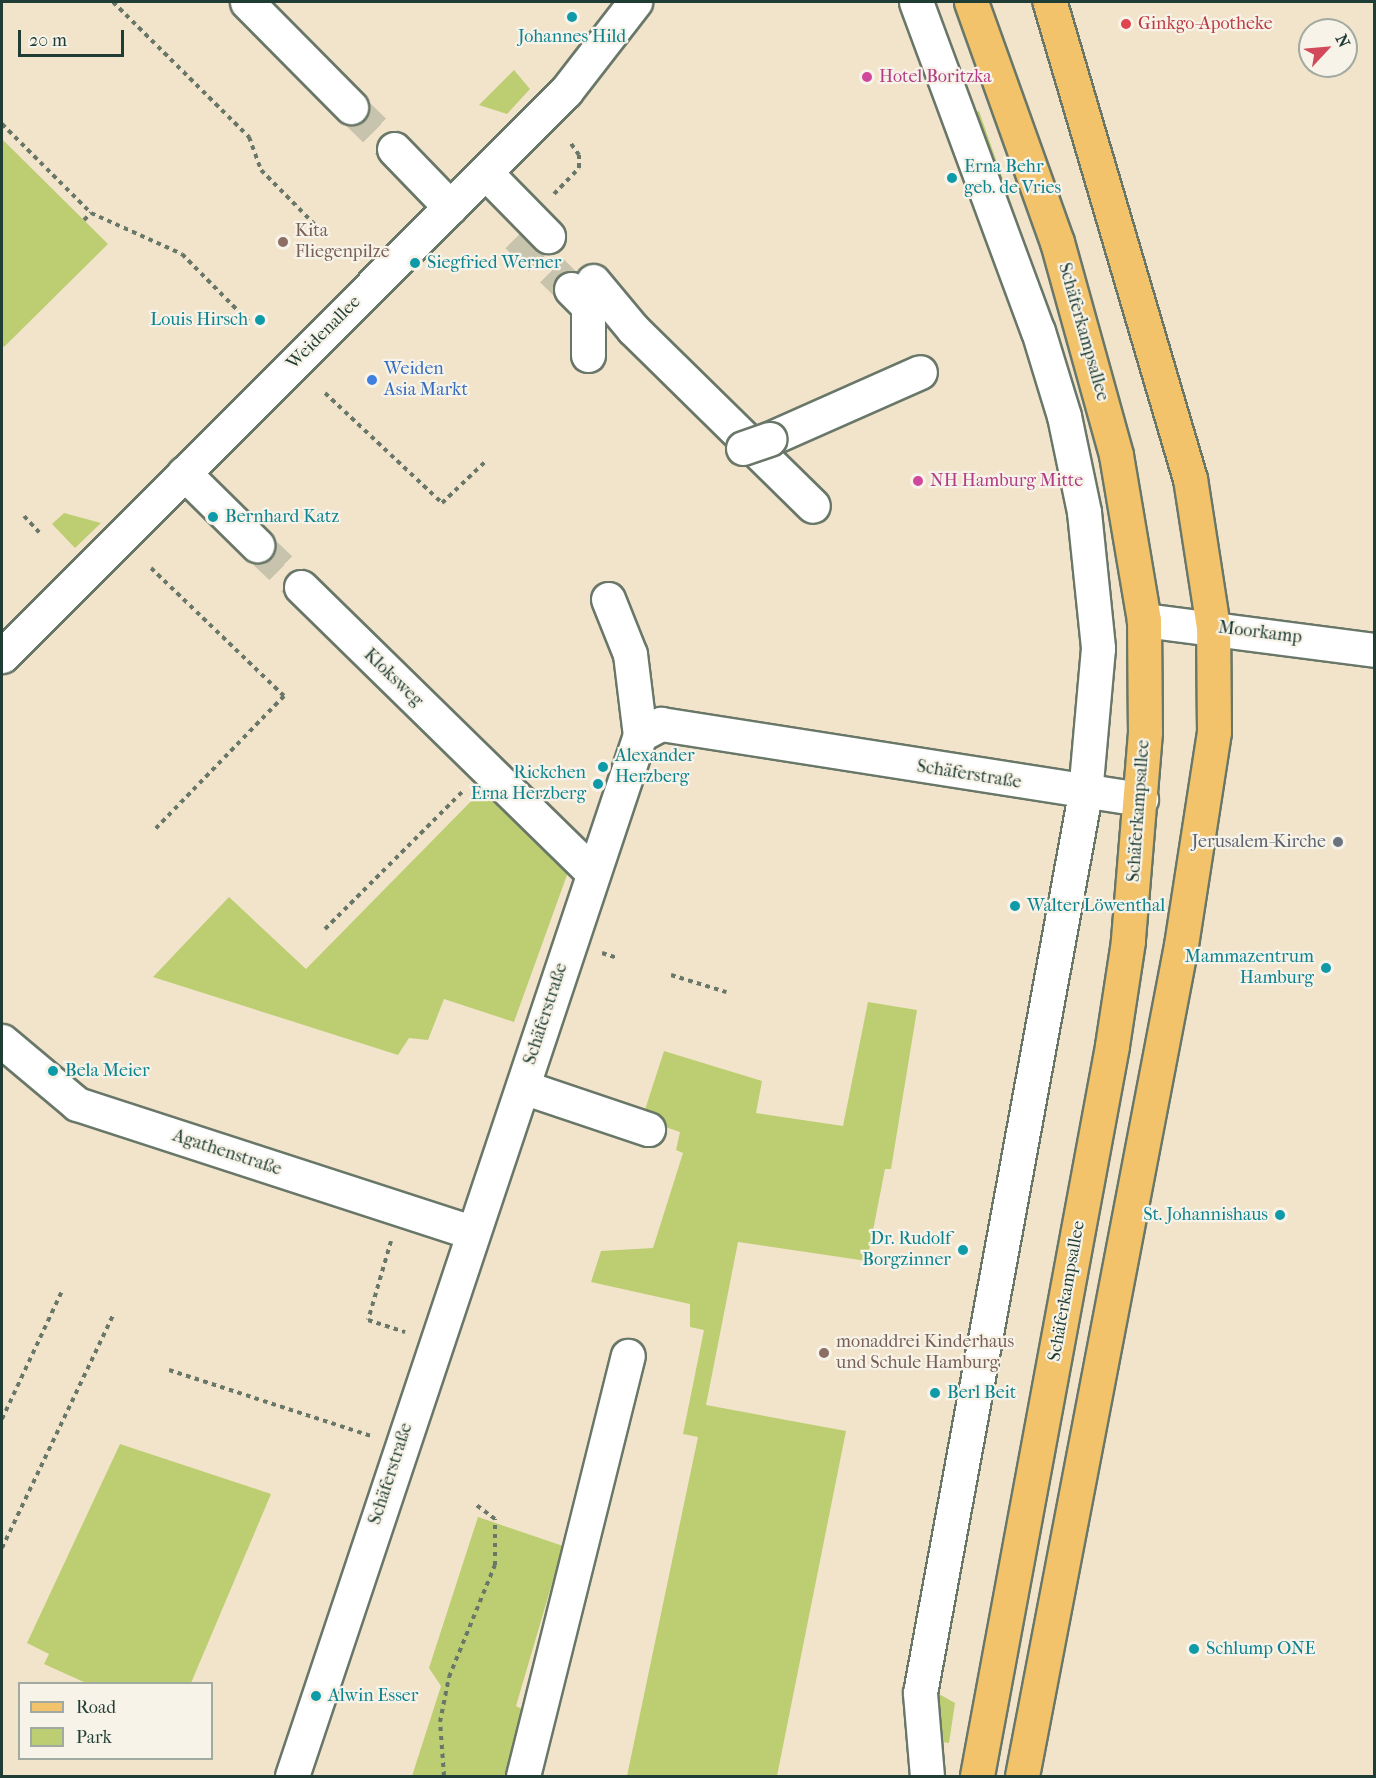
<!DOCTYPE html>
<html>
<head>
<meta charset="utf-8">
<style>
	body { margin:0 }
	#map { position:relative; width:1376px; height:1778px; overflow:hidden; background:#f2e4cb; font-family:"IM FELL French Canon",serif }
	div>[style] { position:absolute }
	.green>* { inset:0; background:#bcce71 }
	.minor-tunnel>* { height:33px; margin-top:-16.5px; transform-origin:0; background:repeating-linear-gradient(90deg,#c8c3ad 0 33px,transparent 0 49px) }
	.path>* { height:4px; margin-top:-2px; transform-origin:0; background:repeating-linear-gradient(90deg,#697769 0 4.5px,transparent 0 9px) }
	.roads { filter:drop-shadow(2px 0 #697769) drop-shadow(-2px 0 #697769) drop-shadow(0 2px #697769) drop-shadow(0 -2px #697769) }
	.minor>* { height:33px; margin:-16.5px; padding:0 16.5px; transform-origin:16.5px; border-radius:16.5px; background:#fff }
	.major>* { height:33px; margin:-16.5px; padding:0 16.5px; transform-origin:16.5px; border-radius:16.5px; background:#f2c36a }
	.bridges { filter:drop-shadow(2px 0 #697769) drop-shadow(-2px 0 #697769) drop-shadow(0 2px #697769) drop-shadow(0 -2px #697769) }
	.minor-bridge>* { height:33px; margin:-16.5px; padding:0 16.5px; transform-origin:16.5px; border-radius:16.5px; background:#fff }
	.dots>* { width:16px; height:16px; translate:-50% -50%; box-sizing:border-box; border:3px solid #f7f3e8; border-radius:50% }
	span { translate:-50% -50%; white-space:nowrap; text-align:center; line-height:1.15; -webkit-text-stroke:4.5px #f7f3e8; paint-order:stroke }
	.health-label { font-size:18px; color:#be3a42 }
	.left { translate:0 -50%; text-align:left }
	.culture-label { font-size:18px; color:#0d838f }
	.right { translate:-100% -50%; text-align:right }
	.hotel-label { font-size:18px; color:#b23c85 }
	.education-label { font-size:18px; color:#785e54 }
	.street-label { font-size:18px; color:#1f3d34 }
	.shop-label { font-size:18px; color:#366cbe }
	.worship-label { font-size:18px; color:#5b616d }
	.frame { position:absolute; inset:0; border:3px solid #1f3d34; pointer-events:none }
	.legend { position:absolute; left:18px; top:1682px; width:195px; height:78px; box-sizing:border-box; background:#f7f3e8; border:2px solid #a1aaa0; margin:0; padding:8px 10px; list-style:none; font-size:18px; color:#1f3d34 }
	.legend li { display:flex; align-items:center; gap:12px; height:30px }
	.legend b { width:30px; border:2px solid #a1aaa0 }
	.north { position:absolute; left:1298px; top:18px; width:60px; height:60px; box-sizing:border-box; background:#f7f3e8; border:2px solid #a1aaa0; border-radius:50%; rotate:64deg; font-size:16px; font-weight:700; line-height:24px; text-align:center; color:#1f3d34 }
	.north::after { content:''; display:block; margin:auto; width:21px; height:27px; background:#d1495b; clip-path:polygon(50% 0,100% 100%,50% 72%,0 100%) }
	.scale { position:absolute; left:18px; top:30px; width:106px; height:27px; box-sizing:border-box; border:3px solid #1f3d34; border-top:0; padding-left:8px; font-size:18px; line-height:21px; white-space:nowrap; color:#1f3d34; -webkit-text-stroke:4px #f7f3e8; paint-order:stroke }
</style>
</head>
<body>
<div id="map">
	<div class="green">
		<i style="clip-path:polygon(514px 70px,530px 89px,507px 114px,479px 105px)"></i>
		<i style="clip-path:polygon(979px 111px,1032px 263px,1025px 266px,971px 114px)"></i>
		<i style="clip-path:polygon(2px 139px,108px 244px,4px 347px,2px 344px)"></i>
		<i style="clip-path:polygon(64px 513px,101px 523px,75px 548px,52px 524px)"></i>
		<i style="clip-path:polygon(488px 784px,572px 861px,514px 1022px,444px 999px,428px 1040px,409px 1038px,398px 1055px,153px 977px,229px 897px,306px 969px)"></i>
		<i style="clip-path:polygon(868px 1002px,917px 1010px,891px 1169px,885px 1169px,867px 1261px,738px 1242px,706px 1405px,846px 1431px,777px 1776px,627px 1776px,698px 1437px,683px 1434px,704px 1330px,690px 1327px,690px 1304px,591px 1282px,601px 1251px,653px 1248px,683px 1153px,676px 1150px,680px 1132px,642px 1119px,664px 1051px,762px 1081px,756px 1113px,843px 1126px)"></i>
		<i style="clip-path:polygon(120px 1444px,271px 1494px,191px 1683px,86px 1683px,44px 1664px,49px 1654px,27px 1643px)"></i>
		<i style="clip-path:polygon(478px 1517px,563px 1546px,516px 1706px,532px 1714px,512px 1776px,412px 1776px,441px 1686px,429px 1668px)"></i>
		<i style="clip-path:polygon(930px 1689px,955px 1703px,949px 1743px,936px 1741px)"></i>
	</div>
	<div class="minor-tunnel">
		<i style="left:351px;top:107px;width:60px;rotate:44.3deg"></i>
		<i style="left:517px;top:236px;width:76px;rotate:44.5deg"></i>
		<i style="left:257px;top:545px;width:61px;rotate:43.7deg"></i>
	</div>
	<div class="path">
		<i style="left:113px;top:2px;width:192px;rotate:44.8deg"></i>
		<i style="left:249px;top:137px;width:35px;rotate:70deg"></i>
		<i style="left:261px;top:170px;width:97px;rotate:45.4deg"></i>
		<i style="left:2px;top:124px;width:126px;rotate:45deg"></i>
		<i style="left:91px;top:213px;width:100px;rotate:24.3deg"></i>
		<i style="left:182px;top:254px;width:98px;rotate:45.4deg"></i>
		<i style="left:554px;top:194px;width:36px;rotate:-46deg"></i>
		<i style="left:579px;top:168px;width:13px;rotate:-90deg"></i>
		<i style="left:579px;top:155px;width:16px;rotate:-125deg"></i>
		<i style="left:84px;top:220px;width:10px;rotate:-45deg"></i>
		<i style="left:325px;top:393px;width:161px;rotate:43.2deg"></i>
		<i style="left:442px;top:503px;width:62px;rotate:-43.7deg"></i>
		<i style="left:24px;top:516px;width:23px;rotate:47deg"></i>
		<i style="left:151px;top:568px;width:185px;rotate:43.9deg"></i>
		<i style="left:284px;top:696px;width:187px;rotate:134.1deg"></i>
		<i style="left:325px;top:929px;width:194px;rotate:-45deg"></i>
		<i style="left:602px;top:953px;width:16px;rotate:18deg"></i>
		<i style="left:671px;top:975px;width:58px;rotate:17.2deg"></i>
		<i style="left:391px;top:1241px;width:82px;rotate:106.2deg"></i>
		<i style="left:368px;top:1320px;width:39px;rotate:18deg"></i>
		<i style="left:169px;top:1370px;width:213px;rotate:18.1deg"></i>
		<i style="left:2px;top:1419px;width:141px;rotate:-64.9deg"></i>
		<i style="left:2px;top:1548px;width:260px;rotate:-64.5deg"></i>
		<i style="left:444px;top:1776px;width:54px;rotate:-94.2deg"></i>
		<i style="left:440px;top:1722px;width:46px;rotate:-78.7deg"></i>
		<i style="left:449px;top:1677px;width:121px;rotate:-67.7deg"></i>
		<i style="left:495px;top:1565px;width:46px;rotate:-90deg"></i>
		<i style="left:495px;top:1519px;width:26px;rotate:-143deg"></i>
	</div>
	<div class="roads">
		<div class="minor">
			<i style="left:247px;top:2px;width:148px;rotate:45.3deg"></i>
			<i style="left:916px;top:2px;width:351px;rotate:69.7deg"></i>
			<i style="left:1038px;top:331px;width:89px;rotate:73deg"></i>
			<i style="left:1064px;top:416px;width:98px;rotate:78.2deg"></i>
			<i style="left:1084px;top:512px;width:137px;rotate:84.1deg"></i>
			<i style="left:1098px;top:648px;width:147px;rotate:95.1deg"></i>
			<i style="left:1085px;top:794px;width:914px;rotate:100.4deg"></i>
			<i style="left:920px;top:1693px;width:83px;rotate:85.2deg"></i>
			<i style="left:394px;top:149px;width:81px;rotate:46deg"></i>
			<i style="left:485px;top:172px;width:90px;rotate:45.5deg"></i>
			<i style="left:593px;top:281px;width:62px;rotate:50.2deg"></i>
			<i style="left:633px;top:329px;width:252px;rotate:44.5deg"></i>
			<i style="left:571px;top:289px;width:24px;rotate:45deg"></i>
			<i style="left:588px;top:306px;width:49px;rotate:90deg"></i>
			<i style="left:769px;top:439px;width:165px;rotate:-23.9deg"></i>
			<i style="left:184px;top:473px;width:103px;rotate:44.6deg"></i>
			<i style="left:301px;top:587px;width:409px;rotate:44.4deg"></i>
			<i style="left:608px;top:599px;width:59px;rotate:68.2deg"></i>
			<i style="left:630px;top:654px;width:82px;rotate:83deg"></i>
			<i style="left:1144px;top:620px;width:232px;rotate:7.4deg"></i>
			<i style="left:2px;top:656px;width:798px;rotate:-45.05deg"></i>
			<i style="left:566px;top:91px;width:113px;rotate:-52.2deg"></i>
			<i style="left:2px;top:1041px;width:98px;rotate:40deg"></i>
			<i style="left:77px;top:1104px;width:414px;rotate:18deg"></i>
			<i style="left:523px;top:1087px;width:132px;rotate:18.6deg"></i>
			<i style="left:292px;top:1776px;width:1098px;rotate:-71.52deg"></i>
			<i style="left:640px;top:735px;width:24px;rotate:-28deg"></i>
			<i style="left:661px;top:724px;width:486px;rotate:8.9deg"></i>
			<i style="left:523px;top:1776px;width:433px;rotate:-76deg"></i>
		</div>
		<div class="major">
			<i style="left:971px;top:2px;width:255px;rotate:70.3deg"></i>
			<i style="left:1057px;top:242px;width:221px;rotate:74.5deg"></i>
			<i style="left:1116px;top:455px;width:167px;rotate:80.4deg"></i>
			<i style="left:1144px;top:620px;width:112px;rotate:89.5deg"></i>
			<i style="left:1145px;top:732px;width:210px;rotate:94.7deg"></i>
			<i style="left:1128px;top:941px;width:106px;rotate:98.7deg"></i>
			<i style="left:1112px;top:1046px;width:742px;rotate:100.48deg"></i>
			<i style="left:1022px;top:1776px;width:846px;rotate:-79.17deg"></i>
			<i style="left:1181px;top:945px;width:216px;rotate:-81.2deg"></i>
			<i style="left:1214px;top:732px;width:105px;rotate:-90.5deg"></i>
			<i style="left:1213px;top:627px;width:150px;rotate:-98.8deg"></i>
			<i style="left:1190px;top:479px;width:497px;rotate:-106.4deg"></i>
		</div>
	</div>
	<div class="bridges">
		<div class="minor-bridge">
			<i style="left:743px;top:448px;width:28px;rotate:-19deg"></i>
		</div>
	</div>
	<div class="dots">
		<i style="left:572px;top:17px;background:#0f9aa8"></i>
		<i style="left:1126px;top:24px;background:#e0444e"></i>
		<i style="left:867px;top:77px;background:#d1479c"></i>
		<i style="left:952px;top:178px;background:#0f9aa8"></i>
		<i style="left:283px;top:242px;background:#8d6e63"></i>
		<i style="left:415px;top:263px;background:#0f9aa8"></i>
		<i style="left:260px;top:320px;background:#0f9aa8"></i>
		<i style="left:372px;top:380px;background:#3f7fe0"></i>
		<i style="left:918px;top:481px;background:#d1479c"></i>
		<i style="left:213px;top:517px;background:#0f9aa8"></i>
		<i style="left:603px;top:767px;background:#0f9aa8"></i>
		<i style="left:598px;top:784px;background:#0f9aa8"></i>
		<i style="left:1338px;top:842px;background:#6b7280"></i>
		<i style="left:1015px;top:906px;background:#0f9aa8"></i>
		<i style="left:1326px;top:968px;background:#0f9aa8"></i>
		<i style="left:53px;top:1071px;background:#0f9aa8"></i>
		<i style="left:1280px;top:1215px;background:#0f9aa8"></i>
		<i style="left:963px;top:1250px;background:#0f9aa8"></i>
		<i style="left:824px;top:1353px;background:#8d6e63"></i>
		<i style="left:935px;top:1393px;background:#0f9aa8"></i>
		<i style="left:1194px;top:1649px;background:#0f9aa8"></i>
		<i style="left:316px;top:1696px;background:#0f9aa8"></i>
	</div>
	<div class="health-label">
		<span class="left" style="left:1138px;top:24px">Ginkgo-Apotheke</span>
	</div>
	<div class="culture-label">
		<span style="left:572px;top:37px">Johannes Hild</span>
		<span class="left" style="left:964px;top:178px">Erna Behr<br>geb. de Vries</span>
		<span class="left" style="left:427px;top:263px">Siegfried Werner</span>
		<span class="right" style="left:248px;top:320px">Louis Hirsch</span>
		<span class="left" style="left:225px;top:517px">Bernhard Katz</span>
		<span class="left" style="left:615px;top:767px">Alexander<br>Herzberg</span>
		<span class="right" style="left:586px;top:784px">Rickchen<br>Erna Herzberg</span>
		<span class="left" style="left:1027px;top:906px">Walter Löwenthal</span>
		<span class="right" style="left:1314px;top:968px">Mammazentrum<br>Hamburg</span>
		<span class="left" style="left:65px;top:1071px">Bela Meier</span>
		<span class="right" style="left:1268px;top:1215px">St. Johannishaus</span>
		<span class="right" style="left:951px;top:1250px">Dr. Rudolf<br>Borgzinner</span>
		<span class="left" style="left:947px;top:1393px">Berl Beit</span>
		<span class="left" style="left:1206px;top:1649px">Schlump ONE</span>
		<span class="left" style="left:328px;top:1696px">Alwin Esser</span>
	</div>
	<div class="hotel-label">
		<span class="left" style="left:879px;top:77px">Hotel Boritzka</span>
		<span class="left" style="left:930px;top:481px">NH Hamburg Mitte</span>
	</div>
	<div class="education-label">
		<span class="left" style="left:295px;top:242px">Kita<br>Fliegenpilze</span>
		<span class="left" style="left:836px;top:1353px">monaddrei Kinderhaus<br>und Schule Hamburg</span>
	</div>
	<div class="street-label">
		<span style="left:1083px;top:332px;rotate:74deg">Schäferkampsallee</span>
		<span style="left:324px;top:333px;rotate:-45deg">Weidenallee</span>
		<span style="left:1260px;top:633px;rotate:7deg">Moorkamp</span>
		<span style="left:393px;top:678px;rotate:44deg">Kloksweg</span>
		<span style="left:969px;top:775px;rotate:9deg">Schäferstraße</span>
		<span style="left:1139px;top:811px;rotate:-86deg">Schäferkampsallee</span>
		<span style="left:546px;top:1014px;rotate:-72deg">Schäferstraße</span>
		<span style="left:227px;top:1153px;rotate:18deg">Agathenstraße</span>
		<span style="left:1067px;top:1291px;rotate:-80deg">Schäferkampsallee</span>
		<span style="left:391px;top:1474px;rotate:-72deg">Schäferstraße</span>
	</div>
	<div class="shop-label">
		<span class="left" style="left:384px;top:380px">Weiden<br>Asia Markt</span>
	</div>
	<div class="worship-label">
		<span class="right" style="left:1326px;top:842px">Jerusalem-Kirche</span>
	</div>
	<div class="frame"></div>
	<ul class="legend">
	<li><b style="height:8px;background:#f2c36a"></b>Road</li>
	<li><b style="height:16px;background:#bcce71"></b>Park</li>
	</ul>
	<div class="north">N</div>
	<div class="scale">20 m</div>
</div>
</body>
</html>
